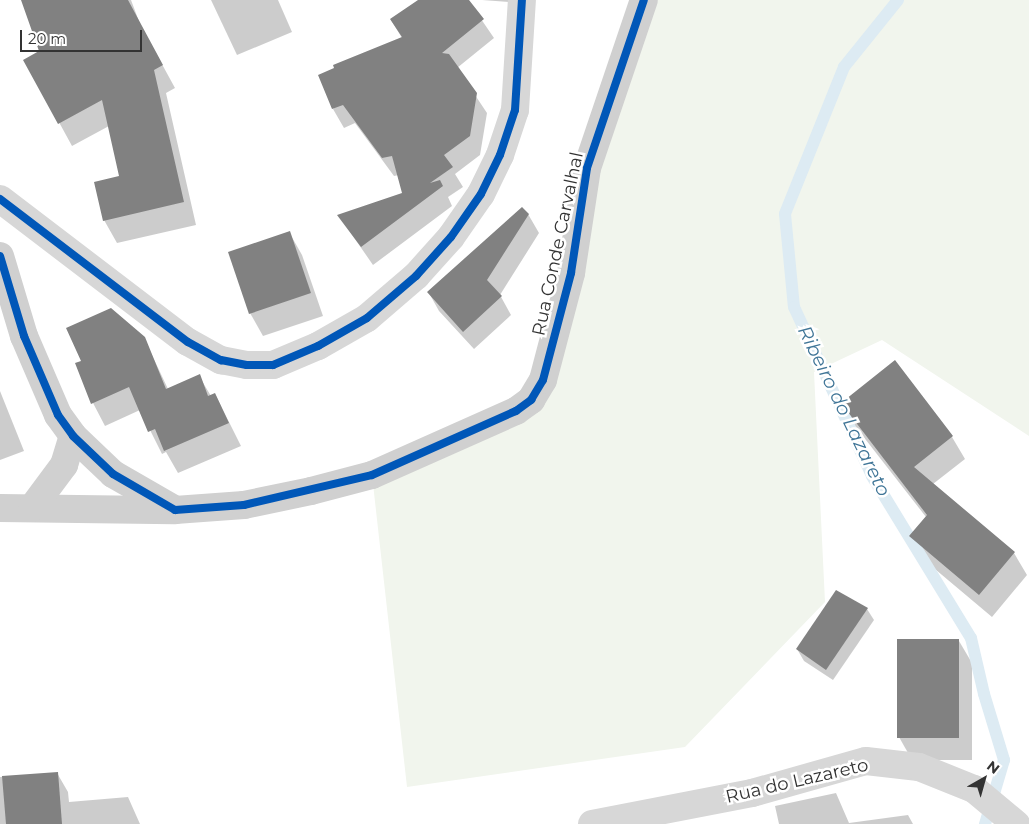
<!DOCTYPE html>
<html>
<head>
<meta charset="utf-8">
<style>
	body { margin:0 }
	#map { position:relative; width:1029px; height:824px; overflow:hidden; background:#fff; font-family:Montserrat,sans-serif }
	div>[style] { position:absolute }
	.green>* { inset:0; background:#f1f5ed }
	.shadow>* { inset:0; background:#0003 }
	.stream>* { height:12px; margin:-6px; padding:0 6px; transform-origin:6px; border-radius:6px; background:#ddebf3 }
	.building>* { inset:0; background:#818181 }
	.street>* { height:28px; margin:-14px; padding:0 14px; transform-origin:14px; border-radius:14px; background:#d7d7d7 }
	.secondary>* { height:28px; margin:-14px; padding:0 14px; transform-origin:14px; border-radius:14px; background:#d0d0d0 }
	.cycleway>* { height:8px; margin:-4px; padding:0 4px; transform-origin:4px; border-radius:4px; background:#0057b8 }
	span { translate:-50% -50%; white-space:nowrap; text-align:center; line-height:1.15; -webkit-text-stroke:5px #fff; paint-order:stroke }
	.street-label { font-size:18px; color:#333 }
	.water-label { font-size:19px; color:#3f7597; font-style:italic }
	.north { position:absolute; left:959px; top:754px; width:50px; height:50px; -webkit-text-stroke:4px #fff; paint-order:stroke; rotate:38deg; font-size:14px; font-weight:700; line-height:20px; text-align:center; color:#333 }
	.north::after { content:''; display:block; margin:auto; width:18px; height:22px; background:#333; clip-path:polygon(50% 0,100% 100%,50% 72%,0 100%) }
	.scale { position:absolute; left:20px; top:30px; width:122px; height:22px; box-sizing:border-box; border:2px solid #333; border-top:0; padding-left:6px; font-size:15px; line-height:18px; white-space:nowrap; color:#333; -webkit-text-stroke:4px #fff; paint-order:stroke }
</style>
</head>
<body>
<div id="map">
	<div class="green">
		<i style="clip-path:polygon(644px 0,1029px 0,1029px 436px,882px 340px,814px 372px,825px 602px,685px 747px,407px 787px,372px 475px,531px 400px)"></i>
	</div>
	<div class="shadow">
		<i style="clip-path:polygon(22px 0,131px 0,140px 24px,175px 88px,166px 93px,196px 225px,117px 243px,104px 220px,120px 177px,109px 126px,72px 146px,25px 60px,41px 51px)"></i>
		<i style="clip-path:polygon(211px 0,278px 0,292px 32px,237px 55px)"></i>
		<i style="clip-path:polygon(420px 0,468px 0,494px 38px,457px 68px,487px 113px,480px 155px,455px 174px,463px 187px,448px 197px,452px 206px,373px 265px,339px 216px,404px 194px,399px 175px,394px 176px,355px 123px,344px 128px,333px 109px,402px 38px,391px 20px)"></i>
		<i style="clip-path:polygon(482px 0,512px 0,509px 2px)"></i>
		<i style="clip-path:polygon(528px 214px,539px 233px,500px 295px,511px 315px,474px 349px,439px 311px,429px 293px)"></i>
		<i style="clip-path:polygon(289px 232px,302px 255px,323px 316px,263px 336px,250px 313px)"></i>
		<i style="clip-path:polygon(144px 338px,168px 389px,199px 376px,211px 396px,215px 394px,241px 446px,178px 473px,166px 452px,162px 454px,140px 410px,105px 426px,93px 403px)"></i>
		<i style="clip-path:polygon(895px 362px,952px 437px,965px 459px,933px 484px,1014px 553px,1027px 575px,992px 617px,923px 559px,910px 536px,926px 517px,855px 426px,842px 403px)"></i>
		<i style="clip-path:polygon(0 391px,24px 451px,0 460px)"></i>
		<i style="clip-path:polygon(867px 609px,874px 620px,833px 680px,804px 661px,797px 649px)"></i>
		<i style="clip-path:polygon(959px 641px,972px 663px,972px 760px,912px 760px,899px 737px)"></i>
		<i style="clip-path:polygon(57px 773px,68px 792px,69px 802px,128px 797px,140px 824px,0 824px,0 777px)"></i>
		<i style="clip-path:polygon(836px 793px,849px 823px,908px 815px,913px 824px,779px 824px,775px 806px)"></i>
	</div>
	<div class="stream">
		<i style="left:898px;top:0;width:86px;rotate:128.9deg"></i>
		<i style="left:844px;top:67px;width:158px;rotate:111.9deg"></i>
		<i style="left:785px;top:214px;width:93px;rotate:84.5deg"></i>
		<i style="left:794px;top:307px;width:186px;rotate:65.2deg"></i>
		<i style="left:872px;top:476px;width:190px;rotate:58.6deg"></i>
		<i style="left:971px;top:638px;width:57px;rotate:76.9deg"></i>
		<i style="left:984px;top:694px;width:69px;rotate:73.1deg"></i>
		<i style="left:1004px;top:760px;width:67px;rotate:106.5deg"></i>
	</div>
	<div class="building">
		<i style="clip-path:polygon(21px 0,128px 0,163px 65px,154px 70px,184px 202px,103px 221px,94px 182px,119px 176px,102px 100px,58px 124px,23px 60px,39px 51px)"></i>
		<i style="clip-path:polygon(418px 0,469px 0,484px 19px,442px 53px,449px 54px,477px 93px,470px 136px,444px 155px,453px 167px,430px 183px,440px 180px,443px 186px,361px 247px,337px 215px,402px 193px,392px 156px,382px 158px,343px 105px,332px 109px,318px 75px,334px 68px,333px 65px,402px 37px,390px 19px)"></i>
		<i style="clip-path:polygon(522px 207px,529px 214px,487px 280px,502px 296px,463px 332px,427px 292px)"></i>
		<i style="clip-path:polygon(290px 231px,311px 293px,249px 314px,228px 252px)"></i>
		<i style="clip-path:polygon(111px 308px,145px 337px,166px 389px,200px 374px,208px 396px,215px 393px,229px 423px,164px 451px,155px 429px,148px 432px,129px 387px,91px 404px,75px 363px,81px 361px,66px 328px)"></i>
		<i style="clip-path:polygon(895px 360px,953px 436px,914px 467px,1015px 552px,979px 595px,909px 536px,927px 515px,841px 403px)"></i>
		<i style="clip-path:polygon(836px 590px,868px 608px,826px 670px,796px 649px)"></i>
		<i style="clip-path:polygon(897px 639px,959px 639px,959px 738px,897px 738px)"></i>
		<i style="clip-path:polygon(58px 772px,62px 824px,6px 824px,2px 776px)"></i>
	</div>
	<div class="street">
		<i style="left:0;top:199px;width:236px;rotate:37.3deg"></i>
		<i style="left:188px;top:342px;width:38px;rotate:29deg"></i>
		<i style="left:221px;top:360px;width:26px;rotate:11deg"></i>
		<i style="left:247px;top:365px;width:26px"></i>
		<i style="left:273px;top:365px;width:49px;rotate:-22.9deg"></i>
		<i style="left:318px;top:346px;width:56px;rotate:-29.7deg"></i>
		<i style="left:367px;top:318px;width:65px;rotate:-40.6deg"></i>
		<i style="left:416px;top:276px;width:52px;rotate:-48.1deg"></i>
		<i style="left:451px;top:237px;width:52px;rotate:-55.1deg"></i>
		<i style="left:481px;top:194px;width:43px;rotate:-64deg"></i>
		<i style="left:500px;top:155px;width:47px;rotate:-71.6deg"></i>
		<i style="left:515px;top:110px;width:110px;rotate:-86.4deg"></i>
		<i style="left:592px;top:824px;width:163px;rotate:-11deg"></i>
		<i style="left:752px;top:793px;width:118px;rotate:-15.7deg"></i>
		<i style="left:866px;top:761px;width:53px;rotate:6.5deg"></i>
		<i style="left:919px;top:767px;width:59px;rotate:21.8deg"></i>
		<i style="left:974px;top:789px;width:55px;rotate:39.8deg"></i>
	</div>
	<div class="secondary">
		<i style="left:0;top:256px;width:84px;rotate:73.3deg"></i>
		<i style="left:24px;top:336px;width:86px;rotate:66.7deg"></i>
		<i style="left:58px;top:415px;width:26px;rotate:54deg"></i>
		<i style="left:73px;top:436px;width:55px;rotate:43.5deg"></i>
		<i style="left:113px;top:474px;width:70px;rotate:29.8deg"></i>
		<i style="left:0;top:508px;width:175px;rotate:0.7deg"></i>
		<i style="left:175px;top:510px;width:69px;rotate:-4.1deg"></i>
		<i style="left:244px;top:505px;width:68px;rotate:-11.8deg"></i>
		<i style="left:311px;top:491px;width:63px;rotate:-14.7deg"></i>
		<i style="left:372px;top:475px;width:158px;rotate:-24deg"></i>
		<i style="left:516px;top:411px;width:19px;rotate:-36deg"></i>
		<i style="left:531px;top:400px;width:23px;rotate:-59deg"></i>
		<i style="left:543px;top:380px;width:111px;rotate:-75.3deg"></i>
		<i style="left:571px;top:273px;width:106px;rotate:-81.3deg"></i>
		<i style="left:587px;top:168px;width:177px;rotate:-71.3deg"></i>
		<i style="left:32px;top:508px;width:54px;rotate:-53.3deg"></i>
		<i style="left:64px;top:465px;width:30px;rotate:-73deg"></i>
	</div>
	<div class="cycleway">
		<i style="left:0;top:199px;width:236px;rotate:37.3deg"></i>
		<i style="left:188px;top:342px;width:38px;rotate:29deg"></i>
		<i style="left:221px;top:360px;width:26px;rotate:11deg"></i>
		<i style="left:247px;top:365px;width:26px"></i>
		<i style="left:273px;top:365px;width:49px;rotate:-22.9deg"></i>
		<i style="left:318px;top:346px;width:56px;rotate:-29.7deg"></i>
		<i style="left:367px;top:318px;width:65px;rotate:-40.6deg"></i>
		<i style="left:416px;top:276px;width:52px;rotate:-48.1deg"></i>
		<i style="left:451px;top:237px;width:52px;rotate:-55.1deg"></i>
		<i style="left:481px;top:194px;width:43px;rotate:-64deg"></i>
		<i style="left:500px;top:155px;width:47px;rotate:-71.6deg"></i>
		<i style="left:515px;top:110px;width:110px;rotate:-86.4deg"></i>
		<i style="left:0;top:256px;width:84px;rotate:73.3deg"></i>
		<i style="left:24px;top:336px;width:86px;rotate:66.7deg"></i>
		<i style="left:58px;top:415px;width:26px;rotate:54deg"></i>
		<i style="left:73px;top:436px;width:55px;rotate:43.5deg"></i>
		<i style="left:113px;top:474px;width:72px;rotate:30.1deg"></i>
		<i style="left:175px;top:510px;width:69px;rotate:-4.1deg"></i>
		<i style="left:244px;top:505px;width:131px;rotate:-13.2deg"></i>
		<i style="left:372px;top:475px;width:158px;rotate:-24deg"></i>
		<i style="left:516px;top:411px;width:19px;rotate:-36deg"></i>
		<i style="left:531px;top:400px;width:23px;rotate:-59deg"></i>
		<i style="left:543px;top:380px;width:111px;rotate:-75.3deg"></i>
		<i style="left:571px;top:273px;width:106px;rotate:-81.3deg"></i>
		<i style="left:587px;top:168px;width:177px;rotate:-71.3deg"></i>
	</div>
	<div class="street-label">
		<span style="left:558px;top:244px;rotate:-78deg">Rua Conde Carvalhal</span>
		<span style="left:797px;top:781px;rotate:-13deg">Rua do Lazareto</span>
	</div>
	<div class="water-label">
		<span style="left:844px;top:411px;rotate:64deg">Ribeiro do Lazareto</span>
	</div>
	<div class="north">N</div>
	<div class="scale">20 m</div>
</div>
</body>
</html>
